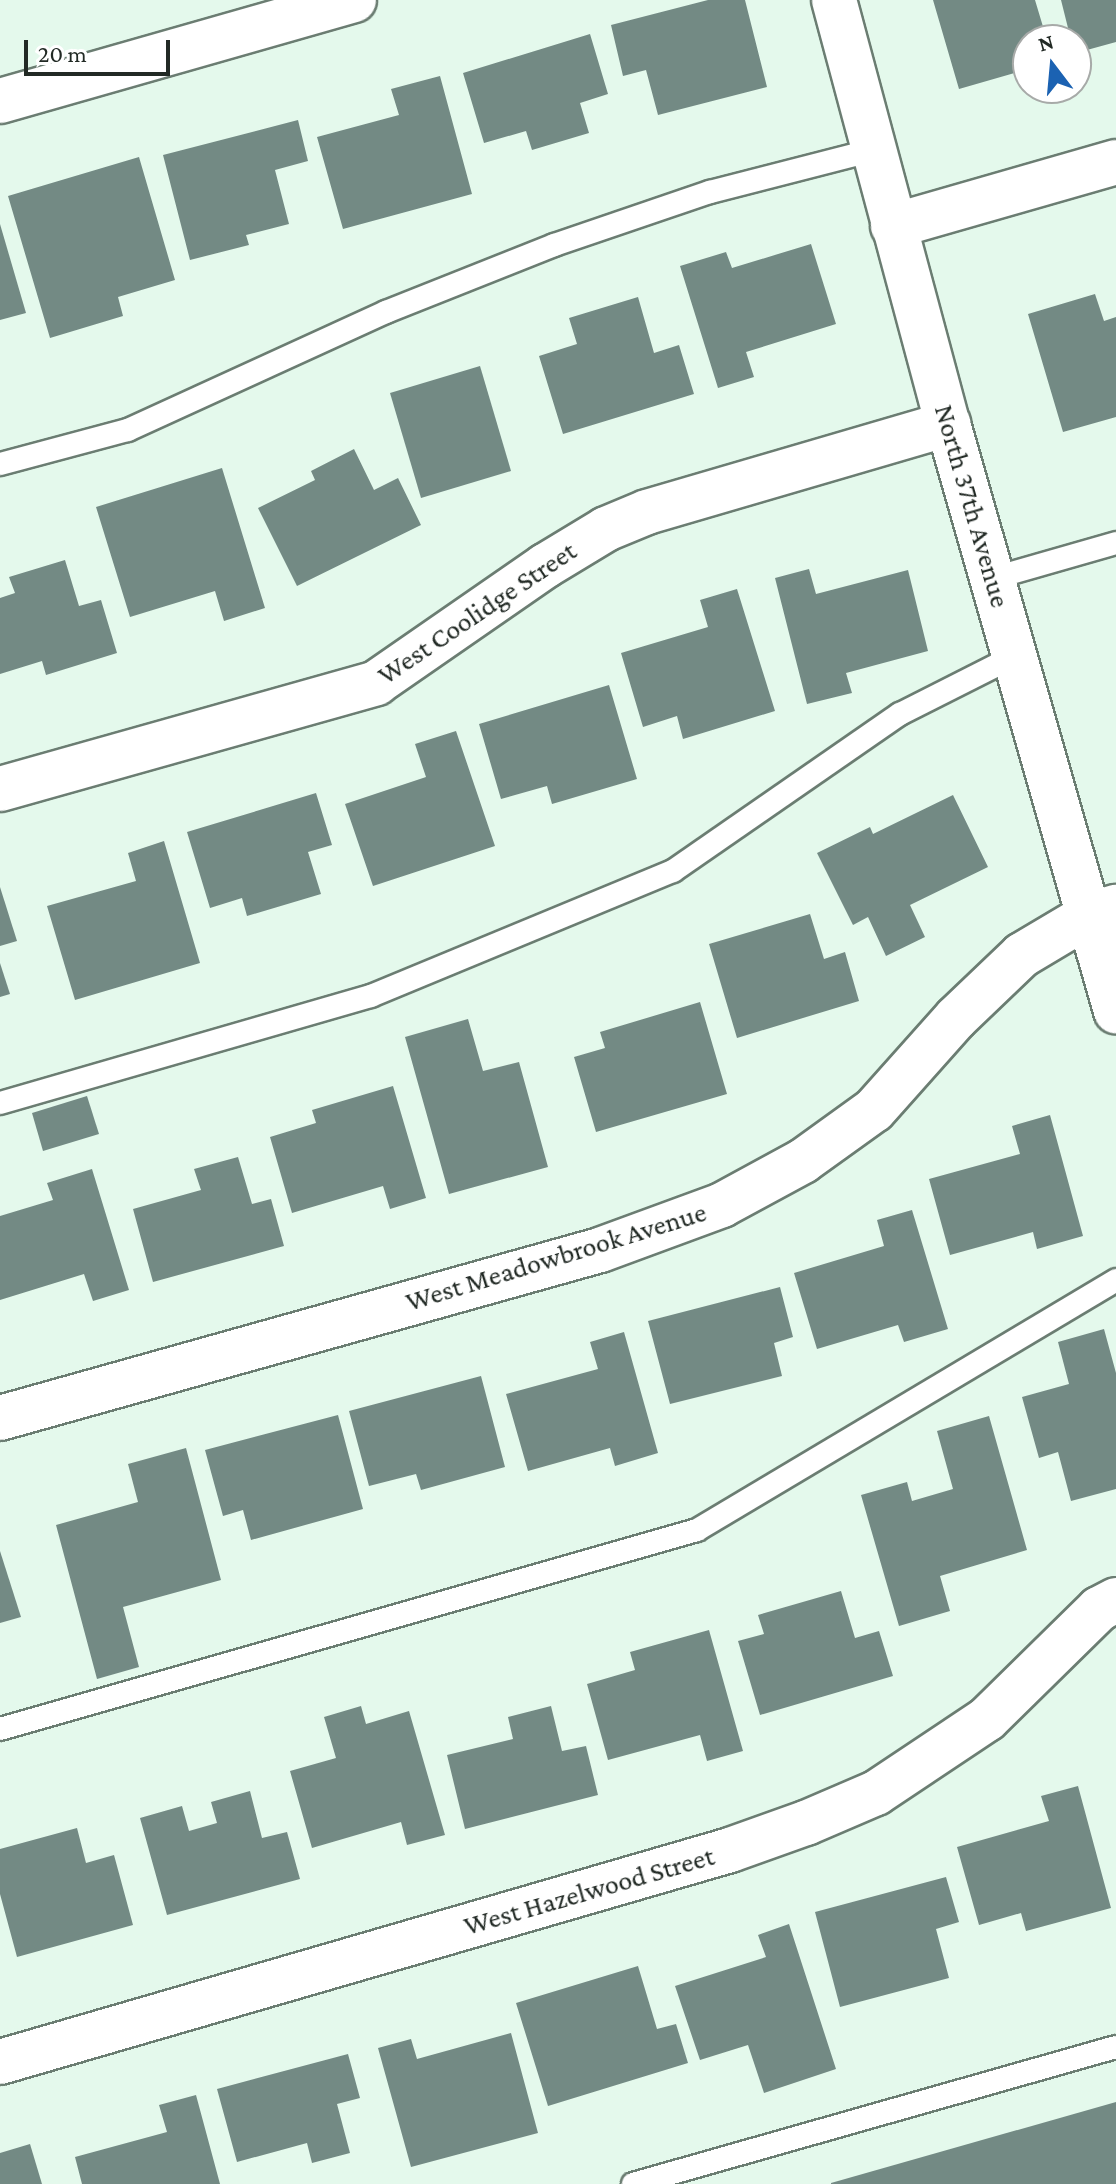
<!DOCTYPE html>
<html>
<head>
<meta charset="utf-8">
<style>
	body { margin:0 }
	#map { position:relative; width:1116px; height:2184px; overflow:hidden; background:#e4f9ec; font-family:"Crimson Pro",serif }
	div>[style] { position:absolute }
	.building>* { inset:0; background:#738a84 }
	.roads { filter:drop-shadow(2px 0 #6b7d72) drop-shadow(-2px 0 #6b7d72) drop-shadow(0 2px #6b7d72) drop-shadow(0 -2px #6b7d72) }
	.service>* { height:22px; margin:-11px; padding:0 11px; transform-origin:11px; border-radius:11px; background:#fff }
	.minor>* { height:44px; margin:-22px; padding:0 22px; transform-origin:22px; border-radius:22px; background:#fff }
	span { translate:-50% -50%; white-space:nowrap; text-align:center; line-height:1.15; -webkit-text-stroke:8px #fff; paint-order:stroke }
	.street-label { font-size:28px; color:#222a25 }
	.north { position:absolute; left:1012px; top:24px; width:80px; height:80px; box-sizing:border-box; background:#fff; border:2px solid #a7aaa8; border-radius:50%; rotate:344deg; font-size:22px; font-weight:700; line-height:32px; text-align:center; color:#222a25 }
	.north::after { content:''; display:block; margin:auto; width:28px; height:36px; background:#1b62b2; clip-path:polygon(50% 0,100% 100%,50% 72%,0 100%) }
	.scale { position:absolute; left:24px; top:40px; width:146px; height:36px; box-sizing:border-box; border:4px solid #222a25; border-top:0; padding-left:10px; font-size:24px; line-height:28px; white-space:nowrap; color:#222a25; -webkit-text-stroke:6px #fff; paint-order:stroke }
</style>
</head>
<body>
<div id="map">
	<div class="building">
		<i style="clip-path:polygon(708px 0,745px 0,767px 87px,658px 115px,646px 70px,623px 76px,611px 25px)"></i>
		<i style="clip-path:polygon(933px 0,1035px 0,1047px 40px,1028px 40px,1028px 69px,959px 89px)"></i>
		<i style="clip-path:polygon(1061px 0,1116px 0,1116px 42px,1076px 53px,1076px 40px,1071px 40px)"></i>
		<i style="clip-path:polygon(590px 34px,608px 94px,580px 103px,589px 133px,532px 150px,526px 131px,484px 143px,463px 73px)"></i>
		<i style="clip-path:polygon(440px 76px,472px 194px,343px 229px,317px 137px,399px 115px,391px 89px)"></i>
		<i style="clip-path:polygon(298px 120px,308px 161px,275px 170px,289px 224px,246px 235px,249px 245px,190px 260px,163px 155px)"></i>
		<i style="clip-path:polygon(139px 157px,175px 280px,118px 297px,123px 316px,50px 338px,8px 196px)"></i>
		<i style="clip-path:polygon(0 224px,26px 313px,0 320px)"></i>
		<i style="clip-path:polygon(811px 244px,836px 324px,746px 352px,754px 377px,718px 388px,680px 266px,726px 252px,732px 268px)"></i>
		<i style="clip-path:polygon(1095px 294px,1104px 321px,1116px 317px,1116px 417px,1063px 432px,1028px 314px)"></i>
		<i style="clip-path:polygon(638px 297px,654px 353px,679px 345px,694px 394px,563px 434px,539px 356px,577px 344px,569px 318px)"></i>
		<i style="clip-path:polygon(480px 366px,511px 471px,421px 498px,390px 393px)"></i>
		<i style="clip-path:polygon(354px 449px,374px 490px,398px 478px,421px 525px,297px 586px,258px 508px,315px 480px,311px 471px)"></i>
		<i style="clip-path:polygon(222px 468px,265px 608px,224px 621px,215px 591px,130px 617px,96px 507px)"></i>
		<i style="clip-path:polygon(65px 560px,79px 606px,101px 600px,117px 653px,46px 675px,42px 661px,0 674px,0 598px,15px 593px,9px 577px)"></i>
		<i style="clip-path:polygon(809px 569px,816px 594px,908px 570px,928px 651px,846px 673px,852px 693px,807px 704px,775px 578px)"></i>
		<i style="clip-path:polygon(737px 589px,775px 711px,683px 739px,677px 716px,643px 727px,621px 653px,708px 627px,700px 600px)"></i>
		<i style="clip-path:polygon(609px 685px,637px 779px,552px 804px,547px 786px,501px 799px,479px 724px)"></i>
		<i style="clip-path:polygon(456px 731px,495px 846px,373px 886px,345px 804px,426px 777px,415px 744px)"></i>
		<i style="clip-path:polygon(316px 793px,332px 845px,308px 852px,321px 894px,247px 916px,242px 898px,210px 908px,187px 832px)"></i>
		<i style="clip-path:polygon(953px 795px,988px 867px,910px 905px,925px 937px,886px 956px,868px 917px,853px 925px,817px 853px,870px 827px,873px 834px)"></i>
		<i style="clip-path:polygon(164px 841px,200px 963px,75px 1000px,47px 906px,136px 881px,128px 853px)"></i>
		<i style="clip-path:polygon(0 887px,17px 941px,0 946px)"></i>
		<i style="clip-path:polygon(810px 914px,824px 959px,845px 952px,859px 1001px,737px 1038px,709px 944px)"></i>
		<i style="clip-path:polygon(0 963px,10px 994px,0 997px)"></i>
		<i style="clip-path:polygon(700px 1002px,727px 1094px,596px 1132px,574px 1057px,605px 1048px,600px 1032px)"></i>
		<i style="clip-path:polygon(468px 1019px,483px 1071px,519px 1062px,548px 1167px,449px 1194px,405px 1037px)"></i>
		<i style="clip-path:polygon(393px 1086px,426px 1198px,390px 1209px,383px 1186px,292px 1213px,270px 1137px,316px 1123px,312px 1110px)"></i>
		<i style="clip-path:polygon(87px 1096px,99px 1134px,43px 1151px,32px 1113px)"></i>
		<i style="clip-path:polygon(1050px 1115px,1083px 1236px,1037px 1249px,1033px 1232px,950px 1255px,929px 1179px,1020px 1154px,1012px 1126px)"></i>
		<i style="clip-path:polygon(238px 1157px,252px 1204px,271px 1199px,284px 1246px,153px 1282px,133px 1209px,201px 1190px,194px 1169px)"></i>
		<i style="clip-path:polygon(92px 1169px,129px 1290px,93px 1301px,84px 1274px,0 1300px,0 1216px,53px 1200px,47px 1183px)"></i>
		<i style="clip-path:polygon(912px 1210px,948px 1329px,904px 1342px,898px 1325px,817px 1349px,794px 1273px,884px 1246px,877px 1220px)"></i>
		<i style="clip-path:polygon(780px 1287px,793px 1337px,774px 1343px,782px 1376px,670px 1404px,648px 1321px)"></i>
		<i style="clip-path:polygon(1104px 1329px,1116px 1373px,1116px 1489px,1071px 1501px,1058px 1452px,1039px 1458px,1022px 1397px,1069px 1384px,1058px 1342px)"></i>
		<i style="clip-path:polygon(624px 1332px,658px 1453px,615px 1466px,610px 1448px,528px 1471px,506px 1394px,598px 1369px,590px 1342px)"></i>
		<i style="clip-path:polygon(481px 1376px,505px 1467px,421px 1490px,416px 1474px,369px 1486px,349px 1411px)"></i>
		<i style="clip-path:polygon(338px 1415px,363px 1509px,251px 1540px,243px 1510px,223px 1516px,205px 1450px)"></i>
		<i style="clip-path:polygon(989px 1416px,1027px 1550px,940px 1576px,950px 1611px,899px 1626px,861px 1495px,907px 1482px,912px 1501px,953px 1489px,937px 1431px)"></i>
		<i style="clip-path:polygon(186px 1448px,221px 1580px,123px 1607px,139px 1667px,97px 1679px,56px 1525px,138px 1502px,128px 1464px)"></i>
		<i style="clip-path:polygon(0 1551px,21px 1617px,0 1623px)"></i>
		<i style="clip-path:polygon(841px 1591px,855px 1638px,879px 1631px,893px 1676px,760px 1715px,738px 1641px,764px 1634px,758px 1615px)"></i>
		<i style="clip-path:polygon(709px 1630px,743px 1751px,707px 1761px,700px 1735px,608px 1760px,587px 1684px,635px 1670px,630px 1652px)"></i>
		<i style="clip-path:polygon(361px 1706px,366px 1724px,409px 1711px,445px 1835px,407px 1845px,401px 1822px,312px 1848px,290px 1771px,336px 1758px,324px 1717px)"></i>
		<i style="clip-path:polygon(551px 1706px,562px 1751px,586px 1746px,598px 1795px,465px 1829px,447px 1755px,513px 1739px,508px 1717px)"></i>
		<i style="clip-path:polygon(1078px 1786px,1111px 1908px,1026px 1931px,1021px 1913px,979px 1925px,957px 1847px,1049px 1821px,1041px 1796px)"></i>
		<i style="clip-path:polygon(250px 1791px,262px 1838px,287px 1832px,300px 1879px,167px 1915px,140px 1818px,182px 1806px,189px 1831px,217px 1823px,211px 1802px)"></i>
		<i style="clip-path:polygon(77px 1828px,86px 1863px,114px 1855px,133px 1925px,17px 1957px,0 1894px,0 1849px)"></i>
		<i style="clip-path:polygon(946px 1877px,959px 1922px,936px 1929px,949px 1978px,840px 2007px,815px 1912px)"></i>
		<i style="clip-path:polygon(789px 1924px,836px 2069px,764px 2093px,748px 2045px,700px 2060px,675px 1986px,766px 1957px,758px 1935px)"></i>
		<i style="clip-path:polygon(638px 1966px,657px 2029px,676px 2024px,688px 2063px,548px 2106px,516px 2003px)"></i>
		<i style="clip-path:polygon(511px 2033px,538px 2133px,411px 2167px,378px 2048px,411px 2039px,417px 2059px)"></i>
		<i style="clip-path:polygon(348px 2054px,360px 2098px,337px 2104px,350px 2153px,312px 2163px,307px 2143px,237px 2162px,217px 2089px)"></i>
		<i style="clip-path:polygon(196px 2095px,220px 2184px,82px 2184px,75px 2157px,167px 2132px,159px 2105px)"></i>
		<i style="clip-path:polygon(1116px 2102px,1116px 2184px,831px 2184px,831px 2183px)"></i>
		<i style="clip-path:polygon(30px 2144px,42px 2184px,0 2184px,0 2153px)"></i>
	</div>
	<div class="roads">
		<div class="service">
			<i style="left:0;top:464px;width:132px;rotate:-14.9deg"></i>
			<i style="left:128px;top:430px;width:284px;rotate:-24.6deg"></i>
			<i style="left:386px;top:312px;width:181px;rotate:-21.7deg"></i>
			<i style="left:554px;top:245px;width:165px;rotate:-18.8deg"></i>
			<i style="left:710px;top:192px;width:169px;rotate:-14.4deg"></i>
			<i style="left:994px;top:578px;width:127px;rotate:-16deg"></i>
			<i style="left:0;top:1103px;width:386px;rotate:-16.1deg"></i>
			<i style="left:371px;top:996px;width:327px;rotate:-22.5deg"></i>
			<i style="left:673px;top:871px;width:276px;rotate:-34.7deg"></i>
			<i style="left:900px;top:714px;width:129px;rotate:-26.8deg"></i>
			<i style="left:0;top:1729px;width:725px;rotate:-15.93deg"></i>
			<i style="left:697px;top:1530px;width:488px;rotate:-30.8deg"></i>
			<i style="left:633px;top:2184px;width:502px;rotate:-15.84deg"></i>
		</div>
		<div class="minor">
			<i style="left:834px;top:0;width:439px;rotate:75deg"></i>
			<i style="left:948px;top:424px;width:611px;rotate:74.03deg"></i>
			<i style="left:0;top:101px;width:368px;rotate:-15.9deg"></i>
			<i style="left:893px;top:226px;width:232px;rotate:-16deg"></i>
			<i style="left:0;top:789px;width:391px;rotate:-15.7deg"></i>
			<i style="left:376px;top:683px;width:206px;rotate:-34.7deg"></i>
			<i style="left:545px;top:566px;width:71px;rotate:-31.2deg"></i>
			<i style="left:606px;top:529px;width:44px;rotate:-22.5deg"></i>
			<i style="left:647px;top:512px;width:314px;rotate:-16.3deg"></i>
			<i style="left:0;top:1418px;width:623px;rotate:-15.64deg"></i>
			<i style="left:600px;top:1250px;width:130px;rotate:-20.2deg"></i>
			<i style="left:722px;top:1205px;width:92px;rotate:-28.5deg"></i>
			<i style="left:803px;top:1161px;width:87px;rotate:-35.7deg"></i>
			<i style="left:874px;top:1110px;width:123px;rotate:-48.3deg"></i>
			<i style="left:956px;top:1018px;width:91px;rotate:-43.7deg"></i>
			<i style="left:1022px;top:955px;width:78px;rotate:-30.8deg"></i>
			<i style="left:1089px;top:915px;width:28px;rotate:-17deg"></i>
			<i style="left:0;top:2062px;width:760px;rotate:-16.19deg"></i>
			<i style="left:730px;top:1850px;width:81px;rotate:-19.6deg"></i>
			<i style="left:806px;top:1823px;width:76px;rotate:-23.2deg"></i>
			<i style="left:876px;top:1793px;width:133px;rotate:-33.7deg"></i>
			<i style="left:987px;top:1719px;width:157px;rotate:-44.5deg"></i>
			<i style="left:1099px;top:1609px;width:19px;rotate:-28deg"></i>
		</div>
	</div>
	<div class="street-label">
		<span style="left:972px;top:506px;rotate:74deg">North 37th Avenue</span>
		<span style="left:477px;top:613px;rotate:-34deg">West Coolidge Street</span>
		<span style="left:556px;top:1257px;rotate:-17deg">West Meadowbrook Avenue</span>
		<span style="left:589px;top:1891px;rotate:-16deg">West Hazelwood Street</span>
	</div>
	<div class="north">N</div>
	<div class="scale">20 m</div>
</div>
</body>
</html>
